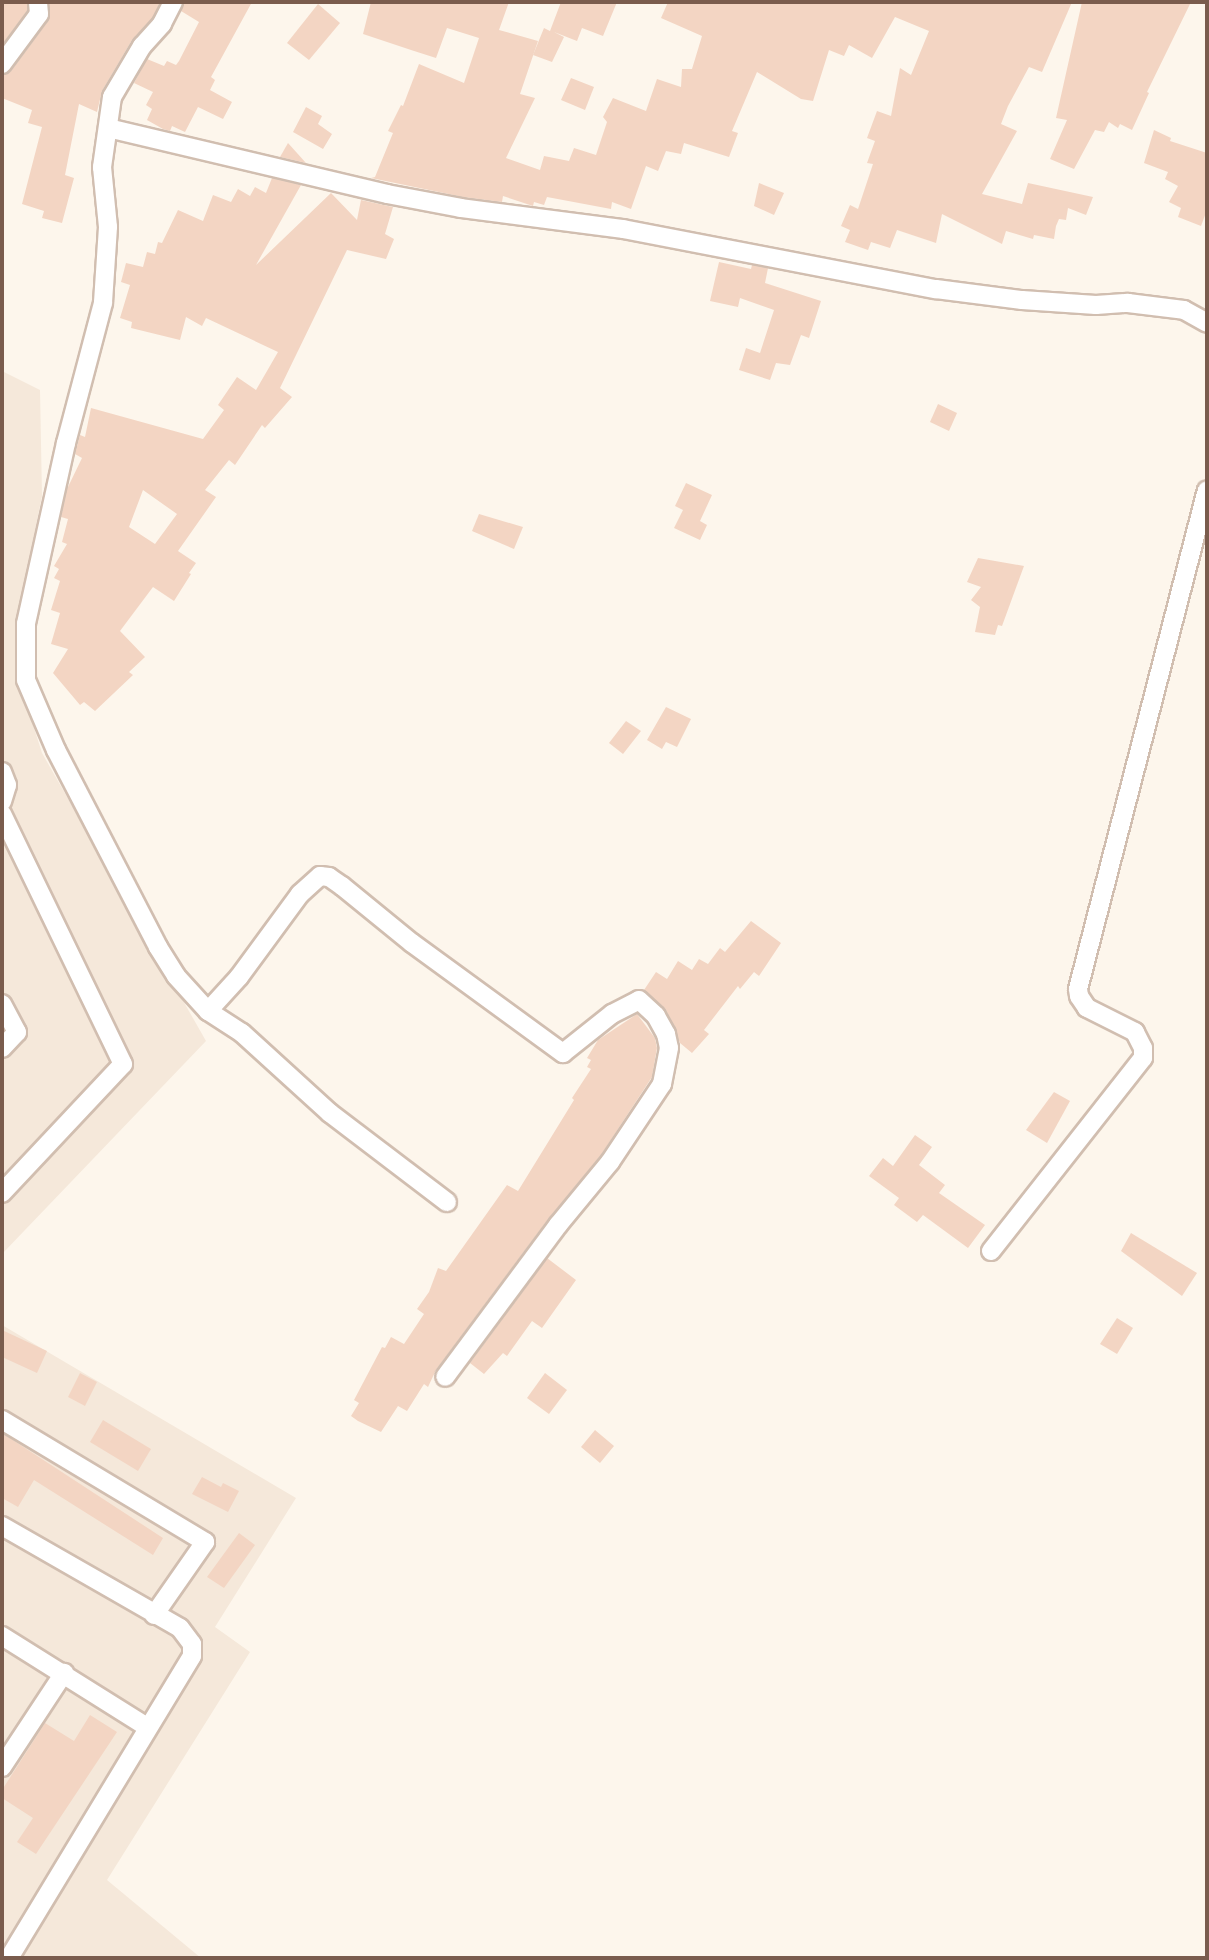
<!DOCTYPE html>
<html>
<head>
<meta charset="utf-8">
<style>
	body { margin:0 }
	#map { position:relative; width:1209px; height:1960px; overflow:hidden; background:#fdf6ec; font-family:Jost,sans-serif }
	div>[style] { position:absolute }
	.residential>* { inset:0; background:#f5e8da }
	.building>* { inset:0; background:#f3d5c3 }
	.roads { filter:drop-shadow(2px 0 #d1beb0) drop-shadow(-2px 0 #d1beb0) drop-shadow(0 2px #d1beb0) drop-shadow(0 -2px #d1beb0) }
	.street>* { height:18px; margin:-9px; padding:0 9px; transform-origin:9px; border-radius:9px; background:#fff }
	span { translate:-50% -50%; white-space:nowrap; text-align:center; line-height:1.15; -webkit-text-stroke:7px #fffaf3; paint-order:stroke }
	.frame { position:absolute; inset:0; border:4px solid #7a5c4d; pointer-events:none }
</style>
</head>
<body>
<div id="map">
	<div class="residential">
		<i style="clip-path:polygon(2px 371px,40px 390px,42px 496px,17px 620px,21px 687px,42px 753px,206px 1041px,2px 1254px)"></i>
		<i style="clip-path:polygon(2px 1325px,296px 1498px,215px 1627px,250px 1652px,107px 1880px,201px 1958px,2px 1958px)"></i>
	</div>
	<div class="building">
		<i style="clip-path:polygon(2px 2px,27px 2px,27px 11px,2px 45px)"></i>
		<i style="clip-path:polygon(49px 2px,160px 2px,153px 18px,132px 40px,102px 91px,97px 112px,79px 104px,65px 175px,74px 178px,62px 223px,42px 218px,44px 211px,22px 204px,42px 127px,28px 123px,32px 110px,2px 98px,2px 75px,11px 71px,48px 21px)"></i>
		<i style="clip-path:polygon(184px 2px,252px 2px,211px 77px,215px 80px,210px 90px,232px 102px,223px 119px,198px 107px,185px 132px,172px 126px,170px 131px,163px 129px,147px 120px,152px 109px,146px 105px,153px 92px,134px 83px,147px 59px,164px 66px,167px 61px,176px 65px,179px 61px,199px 22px,181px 11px)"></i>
		<i style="clip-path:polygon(371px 2px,509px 2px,499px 30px,538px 41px,520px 94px,535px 98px,506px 158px,540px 170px,544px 156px,569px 161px,574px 148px,596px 155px,607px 122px,603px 117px,613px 98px,646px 111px,657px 79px,681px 87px,682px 69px,692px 69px,702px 36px,661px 18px,668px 2px,1072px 2px,1042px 72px,1029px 67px,1008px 106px,1001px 124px,1017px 131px,982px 194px,1022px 204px,1028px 183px,1093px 197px,1086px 215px,1068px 208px,1066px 220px,1059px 219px,1056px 226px,1054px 239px,1034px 235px,1033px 239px,1006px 231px,1002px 244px,942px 214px,936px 243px,897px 230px,890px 248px,871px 242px,868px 250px,845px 242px,850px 230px,841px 226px,850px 205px,858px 209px,873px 164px,867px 163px,875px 141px,867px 138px,877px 111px,891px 116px,900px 68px,911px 75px,929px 31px,895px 17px,872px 58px,849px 45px,844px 56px,829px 50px,813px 101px,801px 99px,757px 72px,732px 131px,738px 133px,729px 157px,684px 143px,681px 154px,666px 151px,658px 171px,646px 166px,631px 209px,612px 202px,611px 209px,547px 197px,544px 205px,534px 202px,533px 206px,503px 196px,502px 202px,463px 197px,371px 178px,375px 177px,393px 133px,388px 131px,401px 105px,403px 106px,419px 64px,464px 83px,479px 38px,447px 28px,436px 58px,411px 50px,363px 34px)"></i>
		<i style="clip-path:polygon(561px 2px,617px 2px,603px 36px,582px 28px,577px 41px,554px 32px,564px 37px,552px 62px,533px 55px,544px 28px,550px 31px)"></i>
		<i style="clip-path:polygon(1082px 2px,1191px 2px,1147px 92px,1149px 93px,1132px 130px,1120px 124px,1118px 128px,1109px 122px,1104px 132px,1095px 130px,1074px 169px,1050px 159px,1067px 120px,1056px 118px)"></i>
		<i style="clip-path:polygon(318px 4px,340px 23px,309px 60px,287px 43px)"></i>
		<i style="clip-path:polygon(571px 78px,594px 87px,585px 110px,561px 100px)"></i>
		<i style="clip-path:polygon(306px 107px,322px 116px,318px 124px,332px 134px,323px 149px,293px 132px)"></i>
		<i style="clip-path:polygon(1154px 130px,1171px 138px,1170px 141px,1207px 153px,1207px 210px,1201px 226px,1178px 217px,1181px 208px,1169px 202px,1178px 186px,1165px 179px,1168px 172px,1144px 163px)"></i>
		<i style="clip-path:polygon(288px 143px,306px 163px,280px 157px)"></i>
		<i style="clip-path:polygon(evenodd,272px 178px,301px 185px,256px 265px,331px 193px,357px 220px,361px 200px,393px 207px,385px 234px,394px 239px,386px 259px,347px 250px,280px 388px,292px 397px,265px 428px,262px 425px,235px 465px,229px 460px,205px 490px,216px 497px,178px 551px,196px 563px,189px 573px,191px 574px,174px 601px,153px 587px,120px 631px,145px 657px,129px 672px,133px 675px,95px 711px,84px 702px,80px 705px,53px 673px,68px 649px,51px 644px,60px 613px,51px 610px,60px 581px,54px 578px,59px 569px,54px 566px,67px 544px,62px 542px,68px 519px,61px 517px,67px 489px,82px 458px,75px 454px,80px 435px,85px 437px,91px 408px,203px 439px,224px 410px,218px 405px,237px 377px,256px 390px,278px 352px,206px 318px,202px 326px,186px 317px,180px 340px,131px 328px,132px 322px,120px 318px,130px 285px,121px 282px,126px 263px,143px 267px,147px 252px,155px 254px,158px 242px,162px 243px,178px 210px,203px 221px,213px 195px,231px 202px,238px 189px,250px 196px,255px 187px,266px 193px,272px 178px,143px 490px,177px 514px,155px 544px,129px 527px,143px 490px)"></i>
		<i style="clip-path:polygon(759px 183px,784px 193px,774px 215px,754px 206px)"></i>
		<i style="clip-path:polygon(719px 262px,751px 269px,752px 265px,768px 268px,765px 283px,821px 301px,809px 338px,801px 335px,790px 365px,776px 363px,770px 380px,739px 370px,746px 348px,760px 353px,774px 310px,740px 298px,738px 307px,710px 301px)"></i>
		<i style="clip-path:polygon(938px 404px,957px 413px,949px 431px,930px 422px)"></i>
		<i style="clip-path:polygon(686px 483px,712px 495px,700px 521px,707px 525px,700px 540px,674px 528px,683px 510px,675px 506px)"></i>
		<i style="clip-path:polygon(479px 514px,523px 527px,514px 549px,472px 531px)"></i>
		<i style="clip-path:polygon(978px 558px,1024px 566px,1002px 626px,998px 625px,995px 635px,975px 632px,980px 607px,971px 600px,981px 587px,967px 582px)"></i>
		<i style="clip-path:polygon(666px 707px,691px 719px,677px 747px,666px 742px,662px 749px,647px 740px)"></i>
		<i style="clip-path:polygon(626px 721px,641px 731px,623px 754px,609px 743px)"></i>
		<i style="clip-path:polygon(751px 921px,781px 943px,759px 976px,754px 972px,740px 989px,738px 986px,704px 1030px,709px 1034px,692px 1053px,680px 1043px,666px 1010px,644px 990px,656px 972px,667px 979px,678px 961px,692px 970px,699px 959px,708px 964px,720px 948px,725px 952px)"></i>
		<i style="clip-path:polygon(637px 1014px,655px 1038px,657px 1048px,652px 1077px,601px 1155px,549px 1218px,436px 1370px,428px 1387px,424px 1384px,407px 1411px,398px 1406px,381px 1432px,358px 1421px,351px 1416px,359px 1403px,354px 1400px,382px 1347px,385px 1348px,391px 1337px,404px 1344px,424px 1314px,417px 1309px,429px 1292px,438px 1268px,446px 1271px,507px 1185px,518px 1191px,574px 1100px,572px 1098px,591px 1069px,587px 1067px,591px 1060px,587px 1058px,598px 1040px)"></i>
		<i style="clip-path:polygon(1054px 1092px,1070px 1101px,1047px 1143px,1026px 1130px)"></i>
		<i style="clip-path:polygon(915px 1135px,932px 1147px,919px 1165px,945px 1185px,939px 1193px,985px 1225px,968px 1248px,923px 1215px,917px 1222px,894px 1205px,899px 1198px,869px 1176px,883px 1158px,893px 1166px)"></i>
		<i style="clip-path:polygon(1131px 1233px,1197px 1273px,1182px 1296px,1121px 1251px)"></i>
		<i style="clip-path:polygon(547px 1258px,576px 1280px,542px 1328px,532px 1321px,507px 1356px,503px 1353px,484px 1374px,470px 1363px)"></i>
		<i style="clip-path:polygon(1117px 1318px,1133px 1328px,1117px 1354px,1100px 1344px)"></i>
		<i style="clip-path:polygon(2px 1330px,47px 1351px,37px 1373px,2px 1357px)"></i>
		<i style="clip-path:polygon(80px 1373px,97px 1382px,85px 1406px,68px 1397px)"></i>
		<i style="clip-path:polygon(545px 1373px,567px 1390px,549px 1414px,527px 1398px)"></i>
		<i style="clip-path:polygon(103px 1420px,151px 1449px,138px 1471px,90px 1442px)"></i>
		<i style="clip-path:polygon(595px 1430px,614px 1446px,600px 1463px,581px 1447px)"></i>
		<i style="clip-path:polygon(2px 1433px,163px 1538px,153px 1555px,34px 1480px,18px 1507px,2px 1498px)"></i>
		<i style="clip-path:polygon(202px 1477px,221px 1487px,223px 1483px,239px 1491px,228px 1512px,192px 1494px)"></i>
		<i style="clip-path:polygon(239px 1533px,255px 1545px,224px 1588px,207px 1577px)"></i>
		<i style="clip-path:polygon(90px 1715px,117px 1732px,36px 1854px,17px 1842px,33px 1818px,2px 1798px,2px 1790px,45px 1723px,74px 1741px)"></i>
	</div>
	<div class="roads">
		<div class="street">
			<i style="left:173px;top:2px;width:25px;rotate:117deg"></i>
			<i style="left:162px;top:24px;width:30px;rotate:132deg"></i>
			<i style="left:142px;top:46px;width:59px;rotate:120.5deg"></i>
			<i style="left:112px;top:97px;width:71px;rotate:98.1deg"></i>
			<i style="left:102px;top:167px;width:60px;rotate:84.3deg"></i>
			<i style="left:108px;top:227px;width:76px;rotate:93.8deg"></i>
			<i style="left:103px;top:303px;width:145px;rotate:104.8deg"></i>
			<i style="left:66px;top:443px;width:185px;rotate:102.5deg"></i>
			<i style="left:26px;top:624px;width:56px;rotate:90deg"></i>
			<i style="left:26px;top:680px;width:76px;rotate:66.8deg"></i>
			<i style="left:56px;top:750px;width:222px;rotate:62.6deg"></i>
			<i style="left:158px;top:947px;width:34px;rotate:58deg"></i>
			<i style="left:176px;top:976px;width:47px;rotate:47.6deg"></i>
			<i style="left:208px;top:1011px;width:46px;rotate:-47.6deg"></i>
			<i style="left:239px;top:977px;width:103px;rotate:-53.7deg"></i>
			<i style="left:300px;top:894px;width:27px;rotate:-42deg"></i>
			<i style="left:320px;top:876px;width:9px;rotate:6deg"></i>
			<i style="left:329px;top:877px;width:16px;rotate:35deg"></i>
			<i style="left:342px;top:886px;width:90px;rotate:39.2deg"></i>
			<i style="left:412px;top:943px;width:187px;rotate:36.1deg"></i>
			<i style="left:563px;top:1053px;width:63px;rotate:-38.5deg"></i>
			<i style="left:612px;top:1014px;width:30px;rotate:-27deg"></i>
			<i style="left:639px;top:1000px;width:23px;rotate:43deg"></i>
			<i style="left:656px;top:1016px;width:21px;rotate:61deg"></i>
			<i style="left:666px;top:1034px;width:14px;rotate:78deg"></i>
			<i style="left:669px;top:1048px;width:37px;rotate:101deg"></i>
			<i style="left:662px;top:1084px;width:94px;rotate:123.7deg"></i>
			<i style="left:610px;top:1162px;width:82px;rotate:129.5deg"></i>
			<i style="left:558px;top:1225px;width:189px;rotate:126.6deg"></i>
			<i style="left:2px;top:64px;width:62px;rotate:-53.5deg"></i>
			<i style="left:39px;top:14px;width:12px;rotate:-95deg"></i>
			<i style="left:108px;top:128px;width:287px;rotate:13.3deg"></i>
			<i style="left:387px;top:194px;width:75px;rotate:10.7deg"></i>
			<i style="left:461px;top:208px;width:163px;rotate:7.4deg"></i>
			<i style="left:623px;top:229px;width:319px;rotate:10.9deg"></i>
			<i style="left:936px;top:289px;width:87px;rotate:7.3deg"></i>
			<i style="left:1022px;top:300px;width:74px;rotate:3.9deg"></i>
			<i style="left:1096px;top:305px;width:32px;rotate:-4deg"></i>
			<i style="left:1128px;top:303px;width:56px;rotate:7.1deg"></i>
			<i style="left:1184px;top:310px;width:26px;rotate:29deg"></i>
			<i style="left:2px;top:772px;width:14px;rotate:69deg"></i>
			<i style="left:7px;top:785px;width:17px;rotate:107deg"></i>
			<i style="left:2px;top:814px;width:278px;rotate:64.2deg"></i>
			<i style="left:123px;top:1064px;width:177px;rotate:133.2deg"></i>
			<i style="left:2px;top:1004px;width:32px;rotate:62deg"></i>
			<i style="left:17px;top:1032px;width:22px;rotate:133deg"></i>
			<i style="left:208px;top:1011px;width:40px;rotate:32.9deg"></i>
			<i style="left:242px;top:1033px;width:119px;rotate:42.3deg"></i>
			<i style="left:330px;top:1113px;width:147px;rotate:37.3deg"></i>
			<i style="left:991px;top:1251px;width:246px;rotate:-51.8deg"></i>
			<i style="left:1143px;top:1058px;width:10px;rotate:-90deg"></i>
			<i style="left:1143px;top:1048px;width:18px;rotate:-117deg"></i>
			<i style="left:1135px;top:1032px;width:54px;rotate:-153.4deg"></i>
			<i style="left:1087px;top:1008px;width:14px;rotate:-124deg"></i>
			<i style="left:1079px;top:996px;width:7px;rotate:-98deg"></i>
			<i style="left:1078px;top:989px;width:515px;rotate:-75.51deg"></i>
			<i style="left:2px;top:1420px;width:237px;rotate:31deg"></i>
			<i style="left:205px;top:1542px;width:89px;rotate:124.9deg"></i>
			<i style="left:2px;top:1526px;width:205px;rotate:29.8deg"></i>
			<i style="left:180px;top:1628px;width:20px;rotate:53deg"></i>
			<i style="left:192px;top:1644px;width:12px;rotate:90deg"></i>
			<i style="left:192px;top:1656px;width:353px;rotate:121.2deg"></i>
			<i style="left:2px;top:1636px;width:171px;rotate:32.1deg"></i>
			<i style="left:2px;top:1767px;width:113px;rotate:-56.6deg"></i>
		</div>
	</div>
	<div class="frame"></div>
</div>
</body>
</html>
